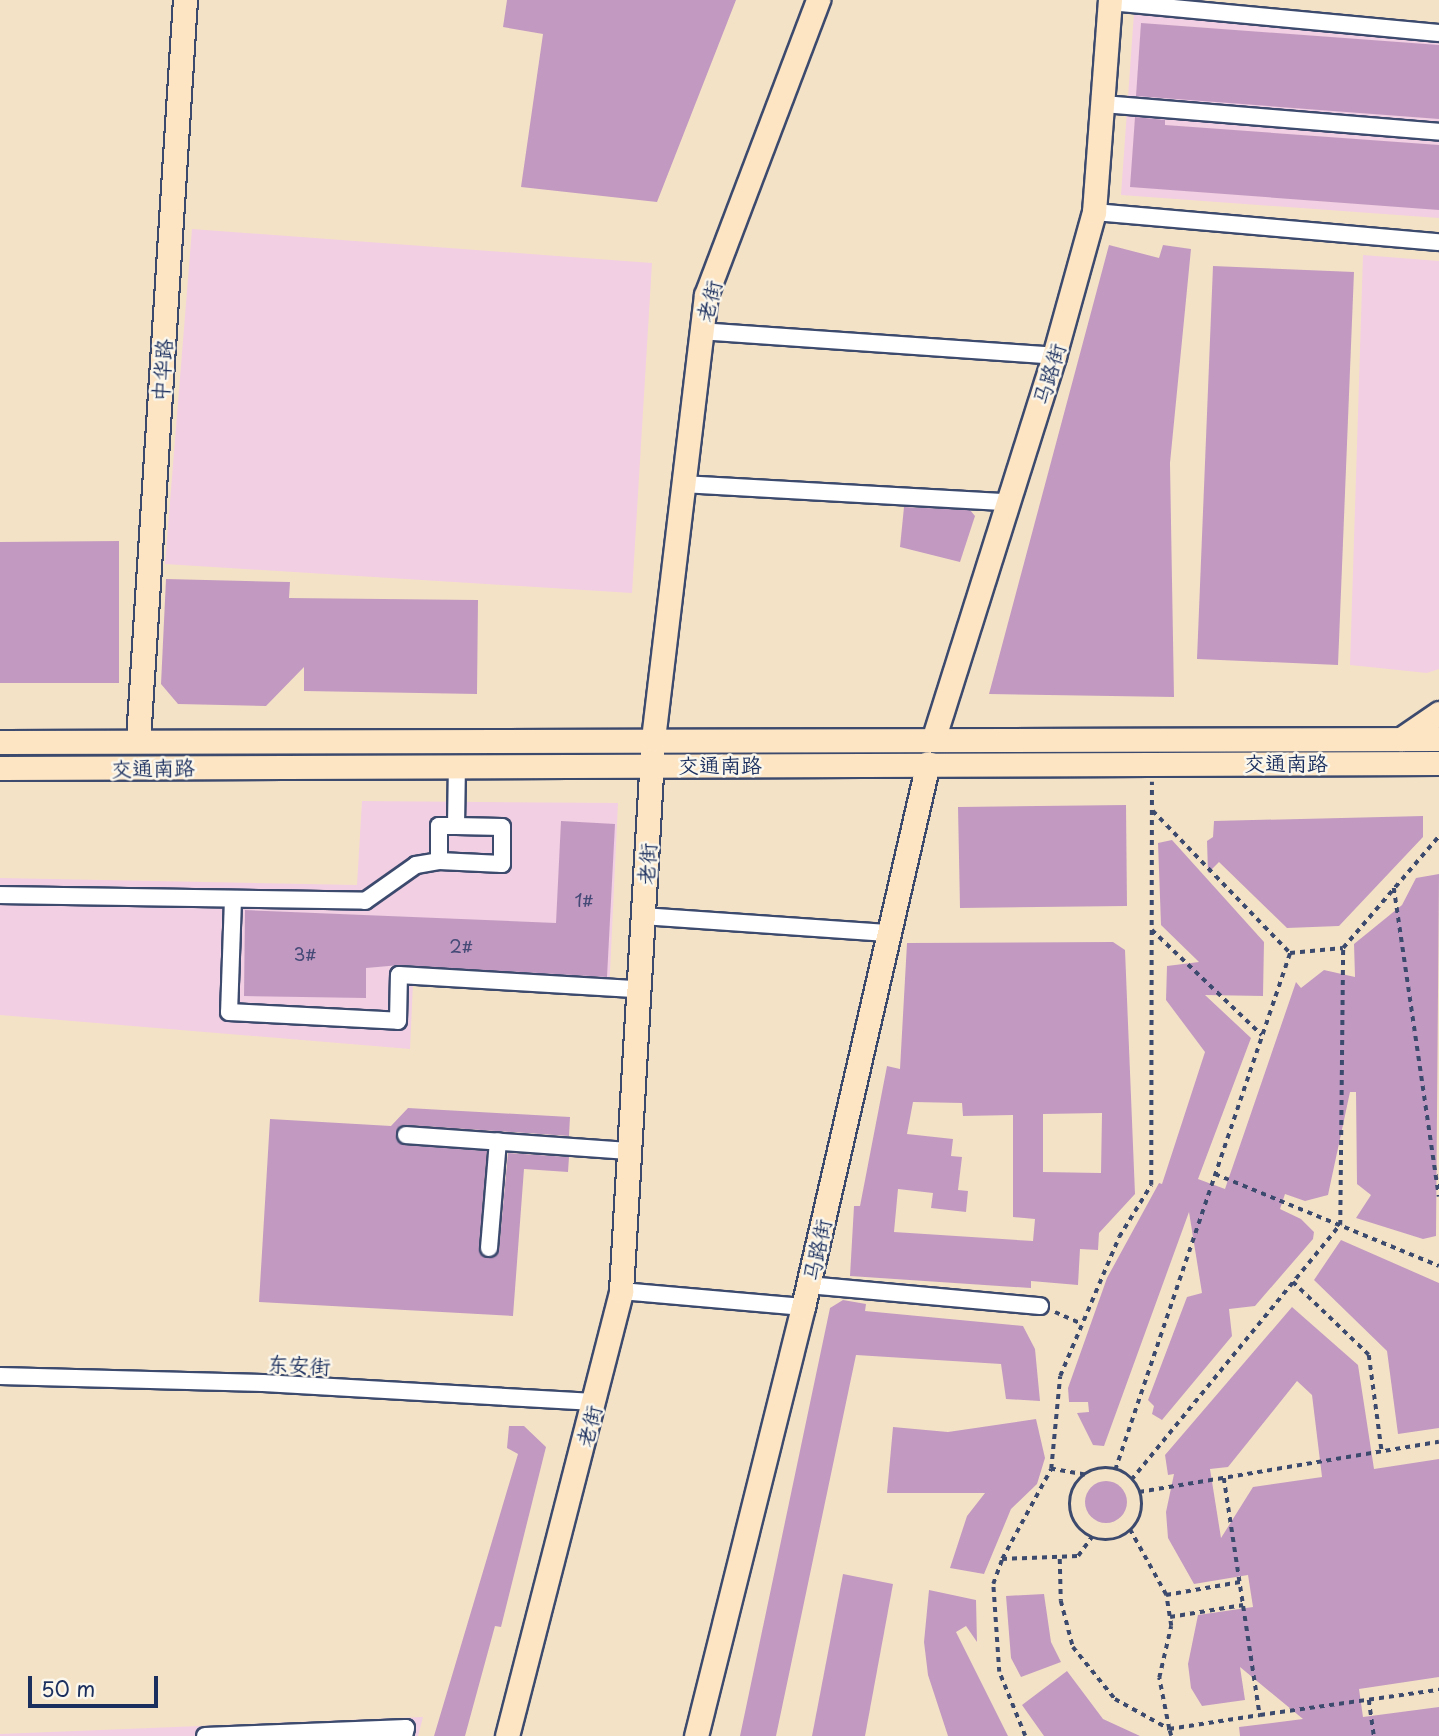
<!DOCTYPE html>
<html>
<head>
<meta charset="utf-8">
<style>
	body { margin:0 }
	#map { position:relative; width:1439px; height:1736px; overflow:hidden; background:#f4e2c7; font-family:"Playpen Sans","LXGW WenKai TC",sans-serif }
	div>[style] { position:absolute }
	.built>* { inset:0; background:#f2cfe2 }
	.building>* { inset:0; background:#c29ac1 }
	.round { border-radius:50% }
	.path>* { height:3.5px; margin-top:-1.75px; transform-origin:0; background:repeating-linear-gradient(90deg,#3c4a6e 0 5px,transparent 0 10px) }
	.path>.ring { margin:-1.75px; padding:0; box-sizing:content-box; background:none; border:3.5px solid #3c4a6e; border-radius:50% }
	.roads { filter:drop-shadow(2px 0 #3c4a6e) drop-shadow(-2px 0 #3c4a6e) drop-shadow(0 2px #3c4a6e) drop-shadow(0 -2px #3c4a6e) }
	.street>* { height:16px; margin:-8px; padding:0 8px; transform-origin:8px; border-radius:8px; background:#fff }
	.secondary>* { height:23px; margin:-11.5px; padding:0 11.5px; transform-origin:11.5px; border-radius:11.5px; background:#fde5c4 }
	span { translate:-50% -50%; white-space:nowrap; text-align:center; line-height:1.15; -webkit-text-stroke:5px #fbf7ec; paint-order:stroke }
	.number-label { font-size:18px; color:#454a77 }
	.number-label span { -webkit-text-stroke-width:0 }
	.street-label { font-size:21px; color:#1b2f5e }
	.scale { position:absolute; left:28px; top:1676px; width:130px; height:32px; box-sizing:border-box; border:4px solid #1b2f5e; border-top:0; padding-left:9px; font-size:21px; line-height:24px; white-space:nowrap; color:#1b2f5e; -webkit-text-stroke:5px #fbf7ec; paint-order:stroke }
</style>
</head>
<body>
<div id="map">
	<div class="built">
		<i style="clip-path:polygon(1134px 13px,1439px 40px,1439px 218px,1121px 195px)"></i>
		<i style="clip-path:polygon(192px 229px,652px 263px,632px 593px,165px 564px)"></i>
		<i style="clip-path:polygon(1363px 255px,1439px 261px,1439px 669px,1427px 673px,1350px 665px)"></i>
		<i style="clip-path:polygon(362px 801px,618px 803px,609px 994px,413px 983px,410px 1049px,0 1015px,0 878px,357px 885px)"></i>
		<i style="clip-path:polygon(423px 1717px,418px 1736px,0 1736px,0 1734px)"></i>
	</div>
	<div class="building">
		<i style="clip-path:polygon(507px 0,736px 0,657px 202px,521px 187px,543px 34px,503px 27px)"></i>
		<i style="clip-path:polygon(1141px 23px,1439px 45px,1439px 119px,1136px 96px)"></i>
		<i style="clip-path:polygon(1135px 117px,1165px 120px,1165px 125px,1439px 145px,1439px 210px,1130px 187px)"></i>
		<i style="clip-path:polygon(1109px 245px,1159px 258px,1163px 245px,1191px 249px,1170px 463px,1174px 697px,989px 694px)"></i>
		<i style="clip-path:polygon(1213px 266px,1354px 272px,1338px 665px,1197px 659px)"></i>
		<i style="clip-path:polygon(904px 507px,970px 510px,975px 516px,960px 562px,900px 547px)"></i>
		<i style="clip-path:polygon(119px 541px,119px 683px,0 683px,0 542px)"></i>
		<i style="clip-path:polygon(166px 579px,290px 582px,289px 598px,478px 600px,477px 694px,304px 691px,304px 667px,266px 706px,178px 704px,161px 684px)"></i>
		<i style="clip-path:polygon(1126px 805px,1127px 906px,960px 908px,958px 807px)"></i>
		<i style="clip-path:polygon(1423px 816px,1423px 837px,1339px 926px,1287px 928px,1219px 862px,1208px 873px,1207px 841px,1213px 837px,1214px 821px)"></i>
		<i style="clip-path:polygon(561px 821px,615px 824px,607px 977px,400px 965px,366px 968px,366px 998px,244px 996px,245px 910px,556px 923px)"></i>
		<i style="clip-path:polygon(1172px 840px,1264px 942px,1263px 996px,1205px 995px,1251px 1038px,1198px 1179px,1225px 1189px,1296px 982px,1301px 988px,1324px 970px,1355px 977px,1354px 944px,1402px 905px,1416px 878px,1439px 874px,1436px 1236px,1423px 1239px,1356px 1218px,1371px 1195px,1357px 1184px,1356px 1092px,1350px 1092px,1328px 1195px,1305px 1201px,1285px 1194px,1280px 1209px,1301px 1219px,1314px 1232px,1313px 1239px,1255px 1306px,1229px 1309px,1232px 1336px,1162px 1420px,1152px 1414px,1154px 1406px,1148px 1400px,1187px 1297px,1202px 1293px,1189px 1212px,1104px 1446px,1093px 1445px,1077px 1413px,1089px 1412px,1088px 1402px,1069px 1402px,1068px 1388px,1107px 1278px,1159px 1183px,1162px 1184px,1205px 1052px,1166px 1000px,1167px 966px,1199px 962px,1161px 925px,1158px 843px)"></i>
		<i style="clip-path:polygon(evenodd,1113px 942px,1125px 950px,1135px 1194px,1099px 1233px,1098px 1250px,1080px 1249px,1078px 1285px,1031px 1281px,1031px 1288px,850px 1276px,854px 1206px,860px 1206px,887px 1066px,900px 1069px,907px 943px,1113px 942px,913px 1102px,962px 1103px,963px 1116px,1013px 1115px,1013px 1217px,1035px 1219px,1033px 1241px,894px 1232px,898px 1189px,933px 1193px,931px 1208px,966px 1212px,968px 1191px,958px 1190px,962px 1157px,951px 1156px,953px 1139px,907px 1134px,913px 1102px,1113px 942px,1102px 1113px,1101px 1173px,1043px 1172px,1043px 1114px,1102px 1113px)"></i>
		<i style="clip-path:polygon(408px 1108px,570px 1117px,569px 1136px,407px 1125px,396px 1134px,405px 1145px,487px 1151px,479px 1247px,487px 1258px,499px 1249px,508px 1153px,569px 1157px,568px 1172px,524px 1169px,513px 1316px,259px 1302px,270px 1119px,391px 1126px)"></i>
		<i style="clip-path:polygon(1341px 1240px,1439px 1283px,1439px 1428px,1398px 1434px,1387px 1351px,1314px 1280px)"></i>
		<i style="clip-path:polygon(843px 1300px,866px 1304px,865px 1311px,1023px 1326px,1035px 1349px,1040px 1401px,1006px 1399px,1001px 1364px,856px 1355px,776px 1736px,740px 1736px,830px 1308px)"></i>
		<i style="clip-path:polygon(evenodd,1292px 1307px,1358px 1365px,1374px 1469px,1439px 1459px,1439px 1677px,1359px 1689px,1363px 1717px,1439px 1707px,1439px 1736px,1240px 1736px,1239px 1727px,1303px 1719px,1240px 1667px,1245px 1700px,1202px 1706px,1191px 1688px,1188px 1664px,1198px 1615px,1253px 1607px,1248px 1575px,1194px 1584px,1168px 1538px,1166px 1512px,1174px 1474px,1168px 1475px,1165px 1455px,1292px 1307px,1297px 1381px,1312px 1395px,1322px 1477px,1253px 1487px,1221px 1538px,1210px 1469px,1228px 1467px,1297px 1381px)"></i>
		<i style="clip-path:polygon(1036px 1419px,1045px 1458px,1037px 1484px,1011px 1509px,984px 1574px,950px 1568px,967px 1516px,985px 1493px,887px 1493px,893px 1427px,948px 1432px)"></i>
		<i style="clip-path:polygon(509px 1426px,524px 1426px,546px 1447px,501px 1627px,495px 1626px,465px 1736px,434px 1736px,518px 1454px,507px 1448px)"></i>
		<i class="round" style="left:1085px;top:1481px;width:42px;height:42px"></i>
		<i style="clip-path:polygon(843px 1574px,893px 1584px,865px 1736px,812px 1736px)"></i>
		<i style="clip-path:polygon(929px 1590px,976px 1600px,977px 1642px,966px 1626px,956px 1632px,1008px 1736px,948px 1736px,928px 1675px,924px 1642px)"></i>
		<i style="clip-path:polygon(1044px 1594px,1051px 1642px,1061px 1662px,1021px 1677px,1011px 1658px,1006px 1596px)"></i>
		<i style="clip-path:polygon(1067px 1671px,1103px 1719px,1140px 1736px,1044px 1736px,1022px 1705px)"></i>
	</div>
	<div class="path">
		<i style="left:1153px;top:811px;width:197px;rotate:46deg"></i>
		<i style="left:1394px;top:888px;width:312px;rotate:81.7deg"></i>
		<i style="left:1152px;top:930px;width:152px;rotate:43.7deg"></i>
		<i style="left:1215px;top:1174px;width:242px;rotate:22.3deg"></i>
		<i style="left:1293px;top:1282px;width:105px;rotate:43.8deg"></i>
		<i style="left:1369px;top:1355px;width:98px;rotate:82.4deg"></i>
		<i style="left:1055px;top:1312px;width:30px;rotate:24deg"></i>
		<i class="ring" style="left:1070px;top:1468px;width:68.5px;height:68.5px"></i>
		<i style="left:1115px;top:1470px;width:546px;rotate:-71.3deg"></i>
		<i style="left:1290px;top:953px;width:53px;rotate:-5.4deg"></i>
		<i style="left:1343px;top:948px;width:148px;rotate:-49.4deg"></i>
		<i style="left:1085px;top:1475px;width:35px;rotate:-170deg"></i>
		<i style="left:1051px;top:1469px;width:93px;rotate:-84.5deg"></i>
		<i style="left:1060px;top:1376px;width:151px;rotate:-67deg"></i>
		<i style="left:1119px;top:1237px;width:61px;rotate:-58.4deg"></i>
		<i style="left:1151px;top:1185px;width:403px;rotate:-89.9deg"></i>
		<i style="left:1224px;top:1478px;width:240px;rotate:81.4deg"></i>
		<i style="left:1260px;top:1715px;width:181px;rotate:-8deg"></i>
		<i style="left:1131px;top:1480px;width:330px;rotate:-50.7deg"></i>
		<i style="left:1340px;top:1225px;width:277px;rotate:-89.4deg"></i>
		<i style="left:1139px;top:1492px;width:304px;rotate:-9.5deg"></i>
		<i style="left:1002px;top:1559px;width:102px;rotate:-61.4deg"></i>
		<i style="left:1060px;top:1559px;width:42px;rotate:88.6deg"></i>
		<i style="left:1061px;top:1601px;width:48px;rotate:75.4deg"></i>
		<i style="left:1073px;top:1647px;width:67px;rotate:51.1deg"></i>
		<i style="left:1115px;top:1699px;width:62px;rotate:29.1deg"></i>
		<i style="left:1169px;top:1729px;width:52px;rotate:-101.1deg"></i>
		<i style="left:1159px;top:1678px;width:53px;rotate:-77deg"></i>
		<i style="left:1171px;top:1626px;width:31px;rotate:-99deg"></i>
		<i style="left:1166px;top:1595px;width:74px;rotate:-119deg"></i>
		<i style="left:1166px;top:1595px;width:75px;rotate:-10deg"></i>
		<i style="left:1170px;top:1617px;width:74px;rotate:-9.3deg"></i>
		<i style="left:1369px;top:1700px;width:36px;rotate:82deg"></i>
		<i style="left:1025px;top:1736px;width:69px;rotate:-112.1deg"></i>
		<i style="left:999px;top:1672px;width:88px;rotate:-93.9deg"></i>
		<i style="left:993px;top:1584px;width:27px;rotate:-70deg"></i>
		<i style="left:1002px;top:1559px;width:76px;rotate:-2.3deg"></i>
		<i style="left:1078px;top:1556px;width:24px;rotate:-54deg"></i>
		<i style="left:1171px;top:1736px;width:7px;rotate:-106deg"></i>
		<i style="left:1169px;top:1729px;width:92px;rotate:-8.7deg"></i>
	</div>
	<div class="roads">
		<div class="street">
			<i style="left:1110px;top:2px;width:330px;rotate:5.4deg"></i>
			<i style="left:1102px;top:104px;width:338px;rotate:4.7deg"></i>
			<i style="left:1094px;top:212px;width:346px;rotate:5deg"></i>
			<i style="left:700px;top:331px;width:355px;rotate:4deg"></i>
			<i style="left:681px;top:484px;width:327px;rotate:3.2deg"></i>
			<i style="left:439px;top:861px;width:35px;rotate:-90deg"></i>
			<i style="left:439px;top:826px;width:17px"></i>
			<i style="left:0;top:895px;width:365px;rotate:0.9deg"></i>
			<i style="left:365px;top:901px;width:62px;rotate:-35.2deg"></i>
			<i style="left:416px;top:865px;width:23px;rotate:-10deg"></i>
			<i style="left:439px;top:861px;width:63px;rotate:2.7deg"></i>
			<i style="left:502px;top:864px;width:37px;rotate:-90deg"></i>
			<i style="left:502px;top:827px;width:46px;rotate:-178.8deg"></i>
			<i style="left:456px;top:826px;width:62px;rotate:-89.1deg"></i>
			<i style="left:233px;top:899px;width:113px;rotate:92deg"></i>
			<i style="left:229px;top:1012px;width:169px;rotate:3deg"></i>
			<i style="left:398px;top:1021px;width:46px;rotate:-88.8deg"></i>
			<i style="left:399px;top:975px;width:239px;rotate:3.4deg"></i>
			<i style="left:643px;top:916px;width:244px;rotate:4deg"></i>
			<i style="left:406px;top:1135px;width:222px;rotate:4.1deg"></i>
			<i style="left:489px;top:1248px;width:107px;rotate:-85.2deg"></i>
			<i style="left:808px;top:1285px;width:233px;rotate:5.2deg"></i>
			<i style="left:621px;top:1291px;width:183px;rotate:5deg"></i>
			<i style="left:0;top:1376px;width:263px;rotate:1.5deg"></i>
			<i style="left:263px;top:1383px;width:332px;rotate:3.3deg"></i>
			<i style="left:205px;top:1736px;width:201px;rotate:-2.3deg"></i>
			<i style="left:406px;top:1728px;width:8px;rotate:104deg"></i>
		</div>
		<div class="secondary">
			<i style="left:934px;top:737px;width:399px;rotate:-72.5deg"></i>
			<i style="left:1054px;top:356px;width:149px;rotate:-74.5deg"></i>
			<i style="left:1094px;top:212px;width:213px;rotate:-85.7deg"></i>
			<i style="left:1401px;top:739px;width:46px;rotate:-34.4deg"></i>
			<i style="left:138px;top:740px;width:741px;rotate:-86.37deg"></i>
			<i style="left:0;top:742px;width:1439px;rotate:-0.12deg"></i>
			<i style="left:0;top:768px;width:1439px;rotate:-0.2deg"></i>
			<i style="left:507px;top:1736px;width:459px;rotate:-75.6deg"></i>
			<i style="left:621px;top:1291px;width:553px;rotate:-86.68deg"></i>
			<i style="left:653px;top:739px;width:447px;rotate:-83.2deg"></i>
			<i style="left:706px;top:295px;width:316px;rotate:-69.2deg"></i>
			<i style="left:696px;top:1736px;width:442px;rotate:-76deg"></i>
			<i style="left:803px;top:1307px;width:558px;rotate:-77.06deg"></i>
		</div>
	</div>
	<div class="number-label">
		<span style="left:584px;top:900px">1#</span>
		<span style="left:461px;top:946px">2#</span>
		<span style="left:305px;top:954px">3#</span>
	</div>
	<div class="street-label">
		<span style="left:708px;top:301px;rotate:-76deg">老街</span>
		<span style="left:161px;top:370px;rotate:-86deg">中华路</span>
		<span style="left:1048px;top:374px;rotate:-73deg">马路街</span>
		<span style="left:1286px;top:762px">交通南路</span>
		<span style="left:720px;top:764px">交通南路</span>
		<span style="left:153px;top:767px;rotate:-1deg">交通南路</span>
		<span style="left:646px;top:864px;rotate:-87deg">老街</span>
		<span style="left:816px;top:1250px;rotate:-78deg">马路街</span>
		<span style="left:299px;top:1364px;rotate:3deg">东安街</span>
		<span style="left:588px;top:1426px;rotate:-76deg">老街</span>
	</div>
	<div class="scale">50 m</div>
</div>
</body>
</html>
